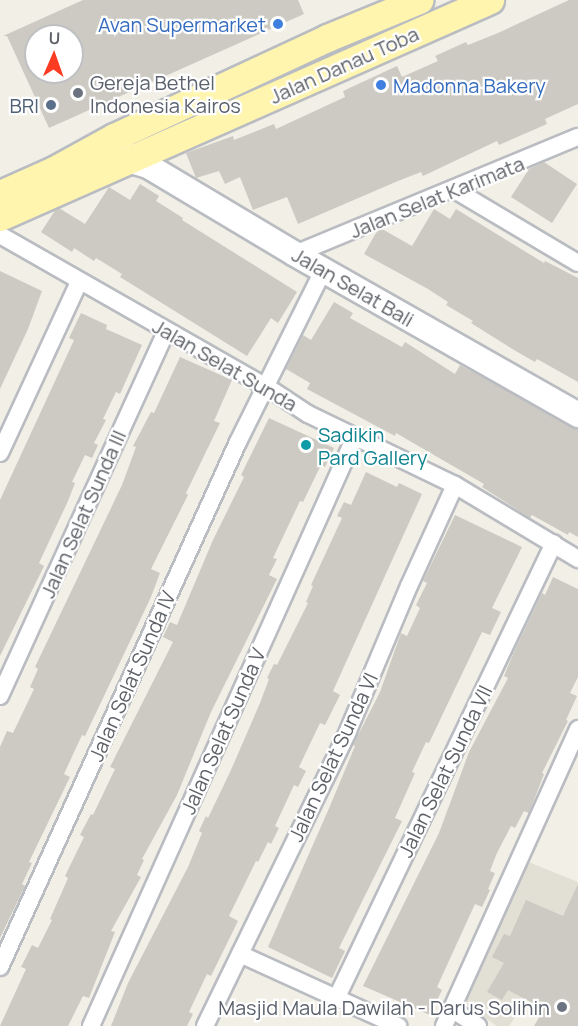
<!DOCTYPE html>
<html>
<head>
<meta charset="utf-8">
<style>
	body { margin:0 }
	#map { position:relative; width:578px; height:1026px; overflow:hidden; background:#f1efe6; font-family:Manrope,sans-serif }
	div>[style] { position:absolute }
	.education>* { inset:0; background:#e2dfd5 }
	.building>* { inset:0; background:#cdcac3 }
	.roads { filter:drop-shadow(2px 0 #b9bcc1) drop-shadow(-2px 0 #b9bcc1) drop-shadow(0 2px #b9bcc1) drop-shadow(0 -2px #b9bcc1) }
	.street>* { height:16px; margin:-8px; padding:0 8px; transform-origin:8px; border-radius:8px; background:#fff }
	.secondary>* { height:24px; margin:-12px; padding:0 12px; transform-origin:12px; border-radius:12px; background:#fff }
	.primary>* { height:27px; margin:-13.5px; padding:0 13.5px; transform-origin:13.5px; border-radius:13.5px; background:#fff5ae }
	.dots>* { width:16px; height:16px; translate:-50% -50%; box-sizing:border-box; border:3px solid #fff; border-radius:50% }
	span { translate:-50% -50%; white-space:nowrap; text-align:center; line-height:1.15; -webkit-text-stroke:4.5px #fff; paint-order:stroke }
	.shop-label { font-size:20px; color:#366cbe }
	.right { translate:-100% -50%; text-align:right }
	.left { translate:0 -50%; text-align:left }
	.street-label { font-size:20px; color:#5e6268 }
	.worship-label { font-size:20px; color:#5b616d }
	.service-label { font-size:20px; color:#4e5e75 }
	.culture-label { font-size:20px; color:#0d838f }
	.north { position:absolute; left:24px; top:24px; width:60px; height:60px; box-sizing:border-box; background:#fff; border:2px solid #bfc0c3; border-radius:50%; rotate:2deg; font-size:16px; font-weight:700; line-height:24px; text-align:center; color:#5e6268 }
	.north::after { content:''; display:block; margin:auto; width:21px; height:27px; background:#fb3b22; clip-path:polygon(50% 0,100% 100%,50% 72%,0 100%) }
</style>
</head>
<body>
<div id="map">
	<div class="education">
		<i style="clip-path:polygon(526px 861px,578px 882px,578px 939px,541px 978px,509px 1026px,497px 1026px,467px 1005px,467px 998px)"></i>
	</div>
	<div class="building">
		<i style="clip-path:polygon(evenodd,83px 0,298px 0,304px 14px,49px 128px,7px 36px,3px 36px,83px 0,36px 36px,72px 36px,72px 72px,36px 72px,36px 36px)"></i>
		<i style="clip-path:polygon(569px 0,578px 0,578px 104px,545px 119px,547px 124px,499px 145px,497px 141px,423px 176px,421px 172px,398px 181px,298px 224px,287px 197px,253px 210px,240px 177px,225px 184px,219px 171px,196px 178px,186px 153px,233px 136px,234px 140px,274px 124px,276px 129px,345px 97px,343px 91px,397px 66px,402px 77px,438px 61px,435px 56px,466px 42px,468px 45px,498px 33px)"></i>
		<i style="clip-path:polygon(544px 162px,577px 184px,552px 223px,511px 197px,529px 169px)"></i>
		<i style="clip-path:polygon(140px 184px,159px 196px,156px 201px,183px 218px,182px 220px,297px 292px,278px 323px,271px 318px,247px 356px,120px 277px,122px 274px,96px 258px,94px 261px,74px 248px,72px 252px,41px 232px,56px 209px,59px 208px,85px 224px,109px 187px,130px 200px)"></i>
		<i style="clip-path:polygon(434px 209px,450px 219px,456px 209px,544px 263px,545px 261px,578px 278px,578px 382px,537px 359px,535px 362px,514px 350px,471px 323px,473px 321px,446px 305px,448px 302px,428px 289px,364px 254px,377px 231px,382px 229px,412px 246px)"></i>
		<i style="clip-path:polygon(0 271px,42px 291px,28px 329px,0 389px)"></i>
		<i style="clip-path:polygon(334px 302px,353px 313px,350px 318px,402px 347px,405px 342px,455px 374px,460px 365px,578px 429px,578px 537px,569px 532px,568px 535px,532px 515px,530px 518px,482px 487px,484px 484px,396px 433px,395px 436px,307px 389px,310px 383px,286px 369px,303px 335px,311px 340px)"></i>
		<i style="clip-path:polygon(81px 313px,107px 325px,106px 329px,142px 345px,120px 394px,116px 392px,103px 419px,106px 420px,94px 443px,98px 445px,92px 458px,85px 455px,72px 482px,75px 483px,68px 501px,39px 563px,44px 566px,0 656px,0 500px,74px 340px,69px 338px)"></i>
		<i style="clip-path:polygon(180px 357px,232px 380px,214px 421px,220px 423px,186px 493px,188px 495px,151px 569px,160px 573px,151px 597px,85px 736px,82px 735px,64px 774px,70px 777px,29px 862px,32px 863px,22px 884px,25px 886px,0 938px,0 747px,7px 731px,13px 733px,34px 689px,30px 687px,38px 669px,35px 667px,122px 485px,136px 447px,133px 446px,151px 412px,154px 413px)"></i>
		<i style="clip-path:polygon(269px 418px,334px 448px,325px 467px,321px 465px,303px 502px,300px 501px,273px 558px,277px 559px,269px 575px,277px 579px,211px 712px,177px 795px,142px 859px,144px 860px,137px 875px,141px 877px,111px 931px,115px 932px,89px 998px,83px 996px,68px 1026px,0 1026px,26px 969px,21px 967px,32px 945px,38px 948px,52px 920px,50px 919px,68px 878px,65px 876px,84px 837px,80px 835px,91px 814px,93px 815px,115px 769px,110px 767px,173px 642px,163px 637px,170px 622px,177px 625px,213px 540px,244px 477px,241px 475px)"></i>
		<i style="clip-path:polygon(366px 472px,397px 487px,399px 483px,422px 494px,333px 691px,340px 695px,325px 725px,320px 723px,299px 767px,306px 771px,298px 787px,294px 785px,275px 826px,279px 828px,271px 844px,268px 842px,258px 862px,256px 861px,229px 916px,238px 921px,211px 976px,207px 974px,189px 1012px,193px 1014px,187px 1026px,111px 1026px,128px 983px,188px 867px,202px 833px,199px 831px,206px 816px,208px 818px,231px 770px,260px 703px,269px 679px,267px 678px,274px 664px,277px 665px,308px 603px,306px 602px,313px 586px,311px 585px,342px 518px,337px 516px,344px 502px,351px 505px)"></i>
		<i style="clip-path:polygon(455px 515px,522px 547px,492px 608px,501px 612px,490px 635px,482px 632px,429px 743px,426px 742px,412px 772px,415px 773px,395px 818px,402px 821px,339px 948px,345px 951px,332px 978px,268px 947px,330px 806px,355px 746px,353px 745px,380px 692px,401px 633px,407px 636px,420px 608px,416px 605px,427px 583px,423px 581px)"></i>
		<i style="clip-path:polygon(553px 577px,578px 589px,578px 677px,570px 693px,577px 696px,566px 720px,568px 721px,542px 773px,544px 774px,529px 813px,524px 811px,515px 828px,511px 826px,497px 853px,490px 871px,495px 873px,488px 889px,490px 890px,482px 907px,475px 904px,437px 987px,442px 990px,430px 1015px,363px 986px,439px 833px,469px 752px,508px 678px,504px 676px,513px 654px,542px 593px,545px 595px)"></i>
		<i style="clip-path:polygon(578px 884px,578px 1026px,534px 1026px,544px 1009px,508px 990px,502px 1000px,487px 992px,504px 963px,492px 957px,504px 934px,510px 936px,526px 900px,563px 916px)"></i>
	</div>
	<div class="roads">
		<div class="street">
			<i style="left:455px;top:190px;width:143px;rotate:30.7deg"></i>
			<i style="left:0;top:235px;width:307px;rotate:29.7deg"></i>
			<i style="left:267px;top:387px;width:49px;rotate:33.4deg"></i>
			<i style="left:308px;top:414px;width:163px;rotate:25.8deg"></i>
			<i style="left:455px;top:485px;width:144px;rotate:31deg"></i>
			<i style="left:295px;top:254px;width:306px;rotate:-22.5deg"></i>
			<i style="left:0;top:453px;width:188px;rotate:-65.2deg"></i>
			<i style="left:0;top:696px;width:400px;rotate:-65.5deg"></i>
			<i style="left:240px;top:954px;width:174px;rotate:24.5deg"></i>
			<i style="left:0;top:967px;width:576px;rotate:-65.61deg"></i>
			<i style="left:238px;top:442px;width:193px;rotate:-63.6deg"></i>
			<i style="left:336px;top:999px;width:505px;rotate:-64.45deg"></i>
			<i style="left:451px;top:1009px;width:32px;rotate:32deg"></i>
			<i style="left:91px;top:1026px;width:645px;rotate:-65.86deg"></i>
			<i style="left:205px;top:1026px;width:328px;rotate:-64.1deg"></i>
			<i style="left:348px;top:731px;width:157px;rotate:-67.2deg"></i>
			<i style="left:409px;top:586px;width:111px;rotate:-65.5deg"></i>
			<i style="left:444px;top:1026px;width:326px;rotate:-65.7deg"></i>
		</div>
		<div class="secondary">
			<i style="left:122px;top:151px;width:11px;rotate:56deg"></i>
			<i style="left:128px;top:160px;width:21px;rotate:17deg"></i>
			<i style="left:148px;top:166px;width:171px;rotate:30.9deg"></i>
			<i style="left:295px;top:254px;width:326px;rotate:29.6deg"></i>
		</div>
		<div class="primary">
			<i style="left:0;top:194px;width:57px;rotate:-23.9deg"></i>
			<i style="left:52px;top:171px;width:71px;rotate:-28.7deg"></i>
			<i style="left:114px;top:137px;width:235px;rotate:-24.9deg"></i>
			<i style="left:327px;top:38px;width:100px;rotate:-22.4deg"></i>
			<i style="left:0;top:217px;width:536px;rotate:-23.89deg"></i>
		</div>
	</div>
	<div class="dots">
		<i style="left:278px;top:24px;background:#3f7fe0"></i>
		<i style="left:381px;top:85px;background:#3f7fe0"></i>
		<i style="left:78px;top:93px;background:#6b7280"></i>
		<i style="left:51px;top:105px;background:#5c6f8a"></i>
		<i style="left:306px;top:445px;background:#0f9aa8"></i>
		<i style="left:562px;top:1007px;background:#6b7280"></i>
	</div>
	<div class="shop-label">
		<span class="right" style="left:266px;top:24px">Avan Supermarket</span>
		<span class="left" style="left:393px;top:85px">Madonna Bakery</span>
	</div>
	<div class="street-label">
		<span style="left:344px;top:65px;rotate:-24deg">Jalan Danau Toba</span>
		<span style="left:437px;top:197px;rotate:-22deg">Jalan Selat Karimata</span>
		<span style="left:353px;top:287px;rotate:30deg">Jalan Selat Bali</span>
		<span style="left:225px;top:365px;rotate:30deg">Jalan Selat Sunda</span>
		<span style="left:83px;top:514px;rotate:-66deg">Jalan Selat Sunda III</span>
		<span style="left:132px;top:676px;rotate:-66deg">Jalan Selat Sunda IV</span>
		<span style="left:223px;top:731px;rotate:-66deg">Jalan Selat Sunda V</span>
		<span style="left:333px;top:757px;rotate:-65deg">Jalan Selat Sunda VI</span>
		<span style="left:445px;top:771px;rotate:-64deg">Jalan Selat Sunda VII</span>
	</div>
	<div class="worship-label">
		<span class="left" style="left:90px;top:94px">Gereja Bethel<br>Indonesia Kairos</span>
		<span class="right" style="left:550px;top:1007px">Masjid Maula Dawilah - Darus Solihin</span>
	</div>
	<div class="service-label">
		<span class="right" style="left:39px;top:105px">BRI</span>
	</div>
	<div class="culture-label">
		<span class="left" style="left:318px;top:446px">Sadikin<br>Pard Gallery</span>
	</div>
	<div class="north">U</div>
</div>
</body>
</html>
